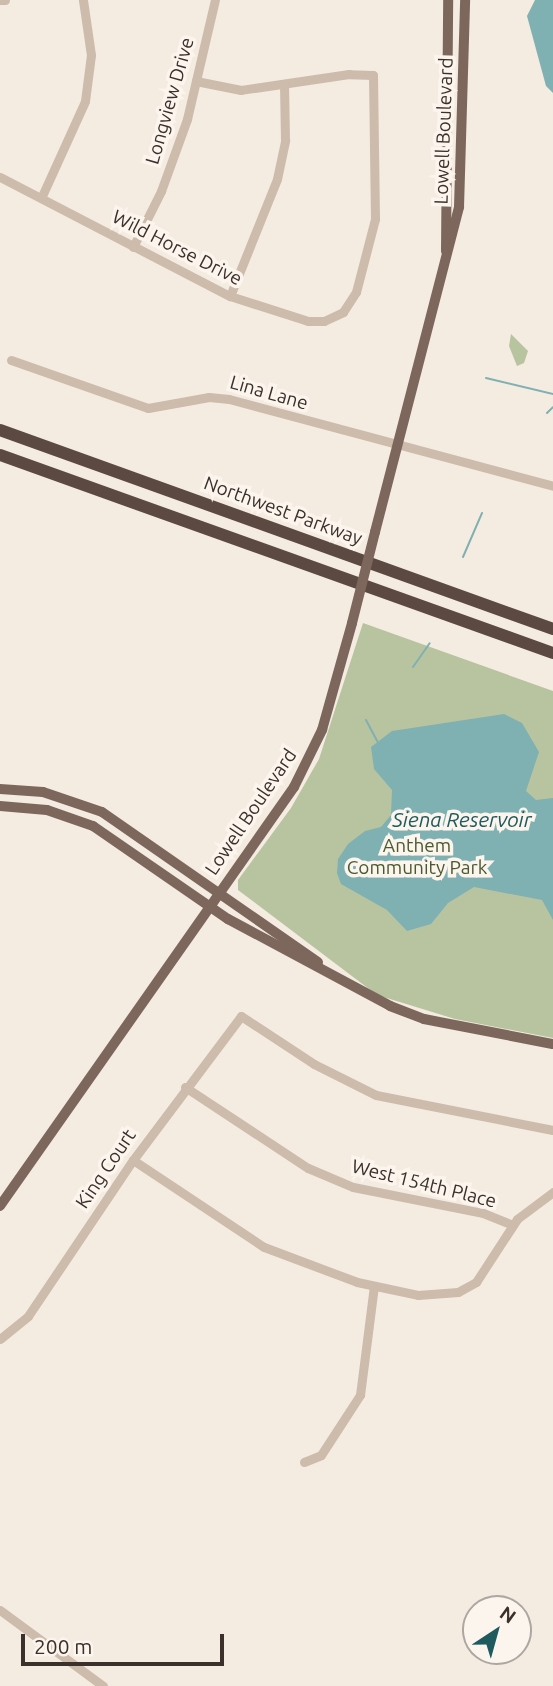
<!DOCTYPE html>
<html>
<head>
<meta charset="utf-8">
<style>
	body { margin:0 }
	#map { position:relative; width:553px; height:1686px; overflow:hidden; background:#f4ebe1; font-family:Ubuntu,sans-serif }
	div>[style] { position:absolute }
	.green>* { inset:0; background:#b8c4a0 }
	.water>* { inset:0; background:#7fb0b2 }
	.stream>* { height:2px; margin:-1px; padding:0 1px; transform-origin:1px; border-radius:1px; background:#7fb0b2 }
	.minor>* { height:9px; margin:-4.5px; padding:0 4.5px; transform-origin:4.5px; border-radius:4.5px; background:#cdbbac }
	.major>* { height:10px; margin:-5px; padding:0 5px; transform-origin:5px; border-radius:5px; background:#7d675c }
	.highway>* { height:12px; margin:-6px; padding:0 6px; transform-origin:6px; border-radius:6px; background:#5c4a42 }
	.major-bridge>* { height:10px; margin:-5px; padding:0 5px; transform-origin:5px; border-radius:5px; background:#7d675c }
	span { translate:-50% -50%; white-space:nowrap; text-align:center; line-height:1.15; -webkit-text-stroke:7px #fbf5ee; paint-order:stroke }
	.street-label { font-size:19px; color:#3b302b }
	.park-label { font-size:19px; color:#4a5a2e }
	.water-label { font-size:21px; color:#1f5a5e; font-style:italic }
	.north { position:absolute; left:462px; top:1595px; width:70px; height:70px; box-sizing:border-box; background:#fbf5ee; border:2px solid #aea6a0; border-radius:50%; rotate:36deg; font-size:19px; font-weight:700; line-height:28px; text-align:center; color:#3b302b }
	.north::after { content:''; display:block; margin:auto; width:24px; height:32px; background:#1f5a5e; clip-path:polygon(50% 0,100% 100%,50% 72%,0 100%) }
	.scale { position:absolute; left:21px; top:1634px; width:203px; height:32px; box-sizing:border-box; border:4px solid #3b302b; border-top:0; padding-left:9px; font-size:21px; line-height:24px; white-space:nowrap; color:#3b302b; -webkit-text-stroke:5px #fbf5ee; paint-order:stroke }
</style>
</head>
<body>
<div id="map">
	<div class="green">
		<i style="clip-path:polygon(511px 334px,528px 351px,524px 363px,517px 366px,509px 346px)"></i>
		<i style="clip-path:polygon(363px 623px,553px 691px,553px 1038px,455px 1019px,377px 995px,238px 890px,238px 880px,291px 808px,319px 759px)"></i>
	</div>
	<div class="water">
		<i style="clip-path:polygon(535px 0,553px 0,553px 93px,546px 86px,527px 16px)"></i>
		<i style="clip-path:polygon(504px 714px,522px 723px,539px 752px,526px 791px,536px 800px,553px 798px,553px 920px,542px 900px,474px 887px,448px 903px,431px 924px,407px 931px,387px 910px,341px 884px,337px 873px,338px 859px,348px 844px,365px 831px,381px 827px,391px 815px,392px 790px,374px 769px,371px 747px,392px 731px)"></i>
	</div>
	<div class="stream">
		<i style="left:486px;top:378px;width:69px;rotate:13.4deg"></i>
		<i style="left:547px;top:413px;width:8px;rotate:-45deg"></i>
		<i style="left:463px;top:557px;width:48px;rotate:-66.6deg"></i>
		<i style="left:413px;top:667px;width:29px;rotate:-55deg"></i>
		<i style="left:366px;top:720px;width:24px;rotate:62deg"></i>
	</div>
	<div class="minor">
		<i style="left:0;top:0;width:5px"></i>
		<i style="left:0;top:177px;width:259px;rotate:27.4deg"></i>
		<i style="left:230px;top:296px;width:82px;rotate:17.8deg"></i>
		<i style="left:308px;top:321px;width:16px"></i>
		<i style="left:324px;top:321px;width:21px;rotate:-25deg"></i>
		<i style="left:343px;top:312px;width:24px;rotate:-57deg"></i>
		<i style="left:356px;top:292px;width:75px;rotate:-75.4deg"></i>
		<i style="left:375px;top:219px;width:144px;rotate:-90.8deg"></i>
		<i style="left:373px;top:75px;width:24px;rotate:-178deg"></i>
		<i style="left:349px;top:74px;width:109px;rotate:171.6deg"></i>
		<i style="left:241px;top:90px;width:46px;rotate:-168.7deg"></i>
		<i style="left:42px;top:196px;width:104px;rotate:-65.6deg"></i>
		<i style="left:85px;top:101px;width:46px;rotate:-82.6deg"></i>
		<i style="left:91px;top:55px;width:56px;rotate:-98.3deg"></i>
		<i style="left:133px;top:247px;width:63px;rotate:-63.4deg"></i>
		<i style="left:161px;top:191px;width:77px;rotate:-70.1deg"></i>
		<i style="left:187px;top:119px;width:122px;rotate:-76.8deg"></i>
		<i style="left:230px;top:296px;width:126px;rotate:-68.1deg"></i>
		<i style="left:277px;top:179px;width:40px;rotate:-78deg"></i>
		<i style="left:285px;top:140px;width:56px;rotate:-91deg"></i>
		<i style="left:11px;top:360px;width:145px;rotate:19.3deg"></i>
		<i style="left:148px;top:408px;width:62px;rotate:-10.2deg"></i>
		<i style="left:209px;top:397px;width:20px;rotate:6deg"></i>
		<i style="left:229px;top:399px;width:335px;rotate:15deg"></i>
		<i style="left:185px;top:1087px;width:147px;rotate:33.4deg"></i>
		<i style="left:308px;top:1168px;width:49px;rotate:22.9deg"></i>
		<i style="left:353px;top:1187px;width:133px;rotate:11.3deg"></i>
		<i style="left:483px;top:1213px;width:32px;rotate:22deg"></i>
		<i style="left:133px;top:1160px;width:157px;rotate:33.6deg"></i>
		<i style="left:264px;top:1247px;width:99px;rotate:20.6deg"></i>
		<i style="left:357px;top:1282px;width:62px;rotate:12deg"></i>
		<i style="left:418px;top:1295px;width:40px;rotate:-4.3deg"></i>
		<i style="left:458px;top:1292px;width:21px;rotate:-29deg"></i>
		<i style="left:476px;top:1282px;width:75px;rotate:-56.9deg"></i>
		<i style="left:517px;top:1219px;width:45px;rotate:-36.9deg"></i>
		<i style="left:0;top:1339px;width:36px;rotate:-39deg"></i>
		<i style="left:28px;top:1316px;width:188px;rotate:-56.1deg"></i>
		<i style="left:133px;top:1160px;width:180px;rotate:-53.1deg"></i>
		<i style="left:241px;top:1016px;width:87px;rotate:33.3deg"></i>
		<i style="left:314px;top:1064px;width:69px;rotate:26.6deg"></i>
		<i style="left:376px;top:1095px;width:180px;rotate:11.2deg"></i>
		<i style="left:304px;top:1462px;width:18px;rotate:-22deg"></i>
		<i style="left:321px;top:1455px;width:72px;rotate:-57deg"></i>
		<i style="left:360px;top:1395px;width:110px;rotate:-82.7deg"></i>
		<i style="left:0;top:1610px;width:128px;rotate:36.4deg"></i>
	</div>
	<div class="major">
		<i style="left:446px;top:251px;width:251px;rotate:-89.5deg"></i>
		<i style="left:375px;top:532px;width:336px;rotate:-75.5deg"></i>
		<i style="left:459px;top:207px;width:207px;rotate:-88.3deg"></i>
		<i style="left:0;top:789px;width:43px;rotate:4deg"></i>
		<i style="left:43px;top:792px;width:62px;rotate:18.7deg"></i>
		<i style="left:102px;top:812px;width:263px;rotate:34.8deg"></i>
		<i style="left:0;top:806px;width:47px;rotate:4.9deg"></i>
		<i style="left:47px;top:810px;width:49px;rotate:19.2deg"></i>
		<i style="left:93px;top:826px;width:164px;rotate:34.6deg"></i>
		<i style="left:228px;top:919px;width:184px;rotate:28.2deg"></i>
		<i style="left:390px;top:1006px;width:36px;rotate:21deg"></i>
		<i style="left:424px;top:1019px;width:131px;rotate:11deg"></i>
		<i style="left:0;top:1206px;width:512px;rotate:-54.94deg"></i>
		<i style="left:294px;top:787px;width:64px;rotate:-63.8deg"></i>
		<i style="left:322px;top:730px;width:111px;rotate:-74.3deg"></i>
	</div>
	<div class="highway">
		<i style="left:0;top:430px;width:588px;rotate:19.79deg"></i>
		<i style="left:0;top:455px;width:587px;rotate:19.7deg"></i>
	</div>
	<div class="major-bridge">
		<i style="left:352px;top:623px;width:94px;rotate:-75.8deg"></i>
	</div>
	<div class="street-label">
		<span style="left:170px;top:101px;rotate:-74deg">Longview Drive</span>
		<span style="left:444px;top:131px;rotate:-88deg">Lowell Boulevard</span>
		<span style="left:177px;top:248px;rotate:27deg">Wild Horse Drive</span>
		<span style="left:269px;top:393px;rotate:16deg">Lina Lane</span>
		<span style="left:283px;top:511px;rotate:20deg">Northwest Parkway</span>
		<span style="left:251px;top:812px;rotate:-56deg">Lowell Boulevard</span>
		<span style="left:106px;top:1169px;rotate:-56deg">King Court</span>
		<span style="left:424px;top:1184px;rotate:14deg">West 154th Place</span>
	</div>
	<div class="park-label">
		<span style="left:417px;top:857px">Anthem<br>Community Park</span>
	</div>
	<div class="water-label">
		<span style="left:462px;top:819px">Siena Reservoir</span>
	</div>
	<div class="north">N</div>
	<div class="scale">200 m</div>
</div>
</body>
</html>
